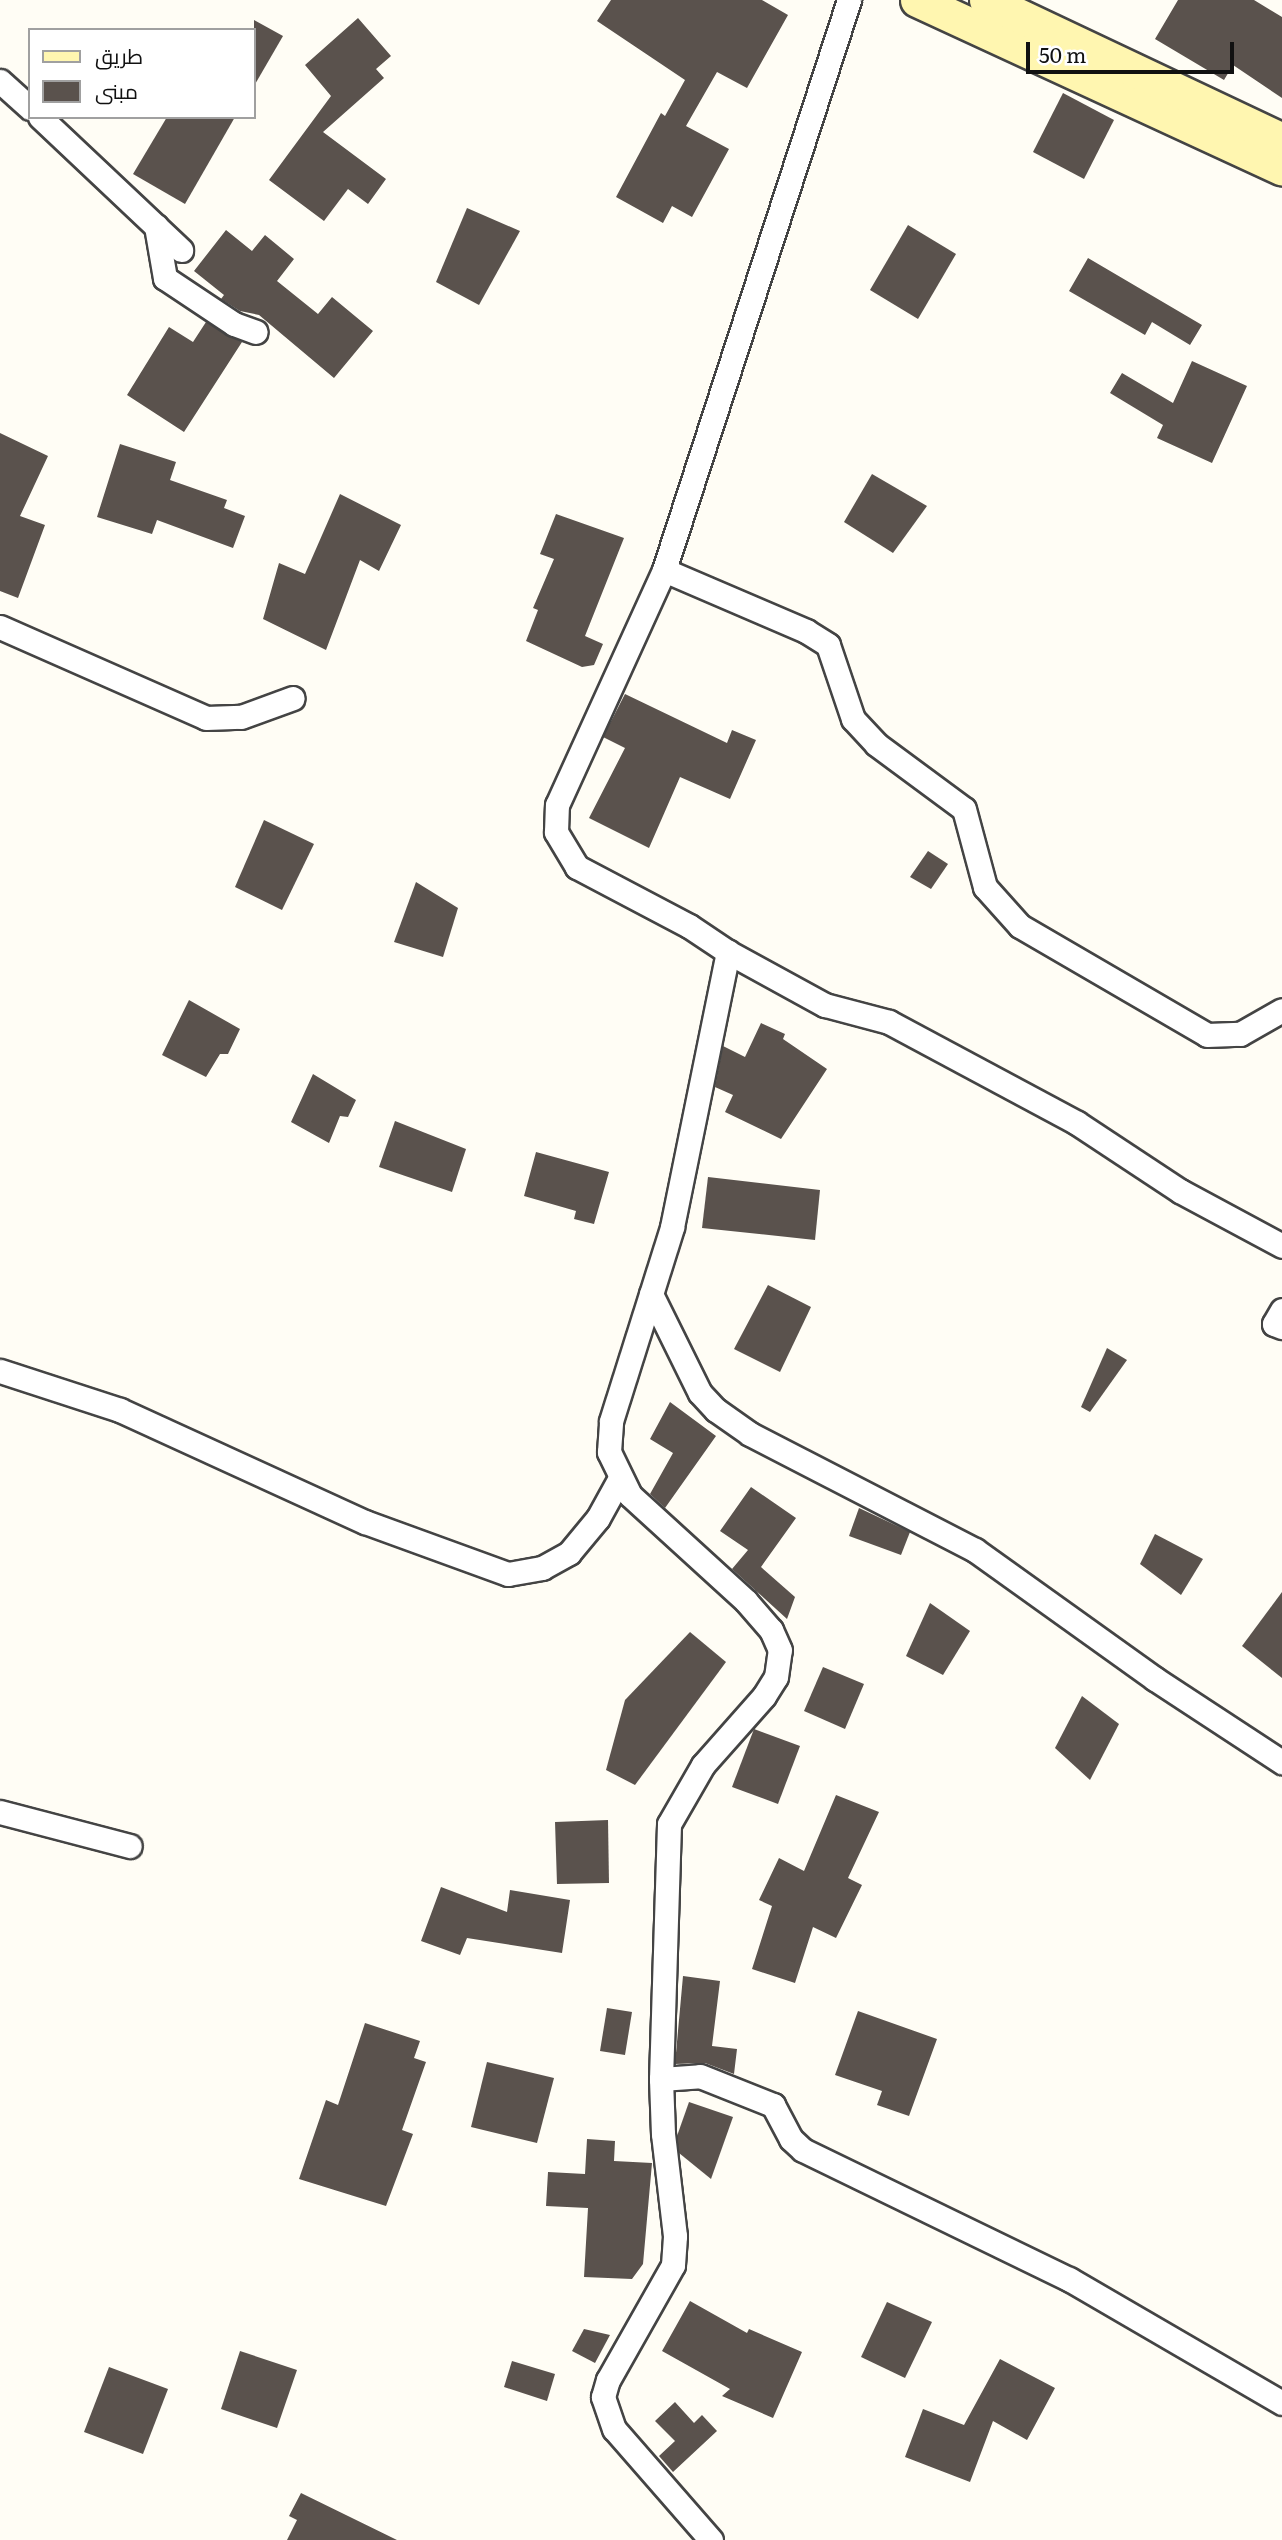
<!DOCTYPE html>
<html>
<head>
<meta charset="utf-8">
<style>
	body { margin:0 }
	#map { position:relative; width:1282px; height:2540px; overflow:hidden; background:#fffdf5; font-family:Literata,Cairo,serif }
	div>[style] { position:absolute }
	.building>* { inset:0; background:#5a524d }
	.roads { filter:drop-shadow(2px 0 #444) drop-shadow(-2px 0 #444) drop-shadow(0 2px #444) drop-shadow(0 -2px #444) }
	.minor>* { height:23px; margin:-11.5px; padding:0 11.5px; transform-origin:11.5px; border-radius:11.5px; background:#fff }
	.secondary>* { height:33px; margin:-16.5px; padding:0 16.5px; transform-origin:16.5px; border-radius:16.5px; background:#fff6b0 }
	span { translate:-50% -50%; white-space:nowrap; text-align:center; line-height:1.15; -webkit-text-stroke:7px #fff; paint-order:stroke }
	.legend { position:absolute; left:28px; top:28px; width:228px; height:91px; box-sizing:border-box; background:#fff; border:2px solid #a0a0a0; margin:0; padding:9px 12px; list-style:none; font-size:21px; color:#111 }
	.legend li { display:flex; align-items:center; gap:14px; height:35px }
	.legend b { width:35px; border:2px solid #a0a0a0 }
	.scale { position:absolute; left:1026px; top:42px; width:208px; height:32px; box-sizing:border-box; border:4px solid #111; border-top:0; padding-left:9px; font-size:21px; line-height:24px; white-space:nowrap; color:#111; -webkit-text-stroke:5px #fff; paint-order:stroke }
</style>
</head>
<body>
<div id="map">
	<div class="building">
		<i style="clip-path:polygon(611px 0,762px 0,788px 15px,747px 88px,717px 72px,686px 126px,729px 149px,692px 217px,672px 206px,663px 223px,616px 197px,661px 113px,665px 116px,685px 80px,597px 21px)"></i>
		<i style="clip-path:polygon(1178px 0,1254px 0,1282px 17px,1282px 98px,1233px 65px,1224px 80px,1155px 39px)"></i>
		<i style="clip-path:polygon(358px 18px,391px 56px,376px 69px,384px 78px,323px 132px,386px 179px,368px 204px,348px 189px,324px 221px,269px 180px,331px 96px,305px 65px)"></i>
		<i style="clip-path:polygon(254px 20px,283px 36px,254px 86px)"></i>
		<i style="clip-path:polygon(1063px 93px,1114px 120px,1084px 179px,1033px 152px)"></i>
		<i style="clip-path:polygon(167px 117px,235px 117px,185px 204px,133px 174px)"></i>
		<i style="clip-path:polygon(467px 208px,520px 231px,479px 305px,436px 282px)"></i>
		<i style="clip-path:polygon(908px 225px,956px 254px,918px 319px,870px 290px)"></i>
		<i style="clip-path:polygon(226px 230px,252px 251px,265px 235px,294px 259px,277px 281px,318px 314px,332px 297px,373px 331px,334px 378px,259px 315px,240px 311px,221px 299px,224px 295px,194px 271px)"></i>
		<i style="clip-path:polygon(1088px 258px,1202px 325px,1190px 345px,1152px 322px,1145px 335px,1069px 291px)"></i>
		<i style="clip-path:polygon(206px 322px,242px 342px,184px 432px,127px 395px,169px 327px,193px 342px)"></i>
		<i style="clip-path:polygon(1192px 361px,1247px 386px,1212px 463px,1157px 438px,1163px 425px,1110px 393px,1122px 373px,1173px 403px)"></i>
		<i style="clip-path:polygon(0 433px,48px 456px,20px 516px,45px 525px,18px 598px,0 591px)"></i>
		<i style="clip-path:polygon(120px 444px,176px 462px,170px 480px,227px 500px,224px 508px,245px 516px,233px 548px,157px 520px,152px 534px,97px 517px)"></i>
		<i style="clip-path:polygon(872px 474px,927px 506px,893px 553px,844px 522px)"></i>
		<i style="clip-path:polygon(340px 494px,401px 525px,379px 571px,360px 560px,326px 650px,263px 619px,279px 563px,305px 574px)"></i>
		<i style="clip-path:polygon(556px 514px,624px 538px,585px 636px,603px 644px,594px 665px,582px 667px,526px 641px,538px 610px,533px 608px,554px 559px,540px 554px)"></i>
		<i style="clip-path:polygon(625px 694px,727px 743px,732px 730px,756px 740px,730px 799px,680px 777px,649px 848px,589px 818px,625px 748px,603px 737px)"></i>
		<i style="clip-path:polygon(264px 820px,314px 844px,282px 910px,235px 887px)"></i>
		<i style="clip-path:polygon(928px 851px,948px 864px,931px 889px,910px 877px)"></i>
		<i style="clip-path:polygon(416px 882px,458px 908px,443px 957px,394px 942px)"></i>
		<i style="clip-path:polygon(189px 1000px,240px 1029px,228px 1054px,220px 1054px,206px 1077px,162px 1055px)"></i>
		<i style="clip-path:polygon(761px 1023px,785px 1034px,783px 1039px,827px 1069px,781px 1139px,725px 1112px,733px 1095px,715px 1087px,723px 1046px,745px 1057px)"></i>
		<i style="clip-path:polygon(313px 1074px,356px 1100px,348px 1117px,340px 1116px,329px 1143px,291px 1122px)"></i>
		<i style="clip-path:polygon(395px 1121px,466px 1149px,452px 1192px,379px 1167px)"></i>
		<i style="clip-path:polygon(536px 1152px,609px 1172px,594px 1224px,574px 1219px,576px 1211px,524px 1196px)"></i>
		<i style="clip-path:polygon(708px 1177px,820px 1190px,815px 1240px,702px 1228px)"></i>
		<i style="clip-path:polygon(768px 1285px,811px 1307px,780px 1372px,734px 1349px)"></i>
		<i style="clip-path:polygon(1107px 1348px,1127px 1360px,1090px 1412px,1081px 1407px)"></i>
		<i style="clip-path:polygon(670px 1402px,716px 1436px,665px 1508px,650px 1494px,673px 1453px,650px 1439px)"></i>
		<i style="clip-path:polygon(751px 1487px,796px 1518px,761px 1567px,795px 1597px,787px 1619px,732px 1569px,748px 1550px,720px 1531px)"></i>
		<i style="clip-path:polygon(859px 1508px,910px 1532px,901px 1555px,849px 1536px)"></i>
		<i style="clip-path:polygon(1155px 1534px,1203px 1559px,1181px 1595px,1140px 1564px)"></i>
		<i style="clip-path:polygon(1282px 1592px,1282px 1678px,1242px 1646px)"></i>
		<i style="clip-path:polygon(930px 1603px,970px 1631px,943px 1675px,906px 1656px)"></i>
		<i style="clip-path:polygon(690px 1632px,726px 1662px,635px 1785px,606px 1770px,625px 1700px)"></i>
		<i style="clip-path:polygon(823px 1667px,864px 1684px,845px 1729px,804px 1711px)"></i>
		<i style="clip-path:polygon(1082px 1696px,1119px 1724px,1090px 1780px,1055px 1748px)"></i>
		<i style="clip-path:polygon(754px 1729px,800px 1746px,778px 1804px,732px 1787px)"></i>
		<i style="clip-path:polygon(836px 1795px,879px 1812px,848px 1878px,862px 1885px,836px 1938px,813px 1927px,795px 1983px,752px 1969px,772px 1906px,759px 1900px,779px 1858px,804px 1871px)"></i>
		<i style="clip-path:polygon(608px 1820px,609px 1883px,557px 1884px,555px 1822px)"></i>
		<i style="clip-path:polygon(441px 1887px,507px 1912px,510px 1890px,570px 1900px,562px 1953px,467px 1938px,460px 1955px,421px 1941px)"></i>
		<i style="clip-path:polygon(683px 1976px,720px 1981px,712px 2046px,737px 2049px,734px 2074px,705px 2063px,675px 2064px)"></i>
		<i style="clip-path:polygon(607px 2008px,632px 2012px,625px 2055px,600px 2051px)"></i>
		<i style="clip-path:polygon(858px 2011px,937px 2039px,909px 2116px,877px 2105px,882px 2091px,835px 2075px)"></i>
		<i style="clip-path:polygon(365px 2023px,420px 2041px,414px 2058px,426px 2062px,402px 2130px,413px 2134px,386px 2206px,299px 2179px,326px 2100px,338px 2105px)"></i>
		<i style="clip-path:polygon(487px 2062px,554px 2078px,537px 2143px,471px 2127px)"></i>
		<i style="clip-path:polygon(689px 2102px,733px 2117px,711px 2179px,679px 2153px,677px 2136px)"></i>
		<i style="clip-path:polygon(587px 2139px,615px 2141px,614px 2161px,652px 2163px,643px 2264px,632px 2279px,584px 2277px,588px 2208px,546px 2206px,548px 2172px,585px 2174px)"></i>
		<i style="clip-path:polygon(690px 2301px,747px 2333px,749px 2329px,802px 2352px,773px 2418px,722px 2396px,730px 2389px,662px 2351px)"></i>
		<i style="clip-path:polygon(887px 2302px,932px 2322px,905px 2378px,861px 2357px)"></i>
		<i style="clip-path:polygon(584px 2329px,610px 2335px,595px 2363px,572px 2351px)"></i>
		<i style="clip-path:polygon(240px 2351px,297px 2370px,277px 2428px,221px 2409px)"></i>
		<i style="clip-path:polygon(1000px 2359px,1055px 2388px,1027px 2440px,993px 2421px,970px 2482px,905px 2457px,923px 2409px,964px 2425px)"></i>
		<i style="clip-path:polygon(512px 2361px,555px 2374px,547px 2401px,504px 2387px)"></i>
		<i style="clip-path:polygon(109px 2367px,168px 2389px,143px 2454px,84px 2432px)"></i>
		<i style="clip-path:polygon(675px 2402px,694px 2423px,702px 2415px,717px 2431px,673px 2472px,659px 2456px,675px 2441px,655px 2421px)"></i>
		<i style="clip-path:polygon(301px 2493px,397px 2540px,287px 2540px,297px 2520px,289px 2516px)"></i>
	</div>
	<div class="roads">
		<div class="minor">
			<i style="left:0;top:81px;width:40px;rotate:42deg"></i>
			<i style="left:40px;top:117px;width:194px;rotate:43.3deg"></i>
			<i style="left:156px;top:226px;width:53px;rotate:80.2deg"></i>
			<i style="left:165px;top:278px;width:83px;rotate:33.7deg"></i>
			<i style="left:234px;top:324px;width:23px;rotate:20deg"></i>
			<i style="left:664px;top:570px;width:155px;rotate:23.2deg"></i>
			<i style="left:806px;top:631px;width:26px;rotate:32deg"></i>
			<i style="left:828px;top:645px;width:78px;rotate:71.3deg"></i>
			<i style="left:853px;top:719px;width:34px;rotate:47deg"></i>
			<i style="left:876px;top:744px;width:109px;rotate:36.5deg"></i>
			<i style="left:964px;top:809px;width:81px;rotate:74.9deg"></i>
			<i style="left:985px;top:887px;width:52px;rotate:48.1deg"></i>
			<i style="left:1020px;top:926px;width:216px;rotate:30.2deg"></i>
			<i style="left:1207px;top:1035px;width:33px;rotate:-2deg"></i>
			<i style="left:1240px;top:1034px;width:48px;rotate:-29.7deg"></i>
			<i style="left:0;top:627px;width:225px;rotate:23.8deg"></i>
			<i style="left:206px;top:718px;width:35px;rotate:-2deg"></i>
			<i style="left:241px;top:717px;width:55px;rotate:-20.1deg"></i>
			<i style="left:728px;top:952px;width:111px;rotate:28.7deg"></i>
			<i style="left:825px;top:1005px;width:66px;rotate:14.9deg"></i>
			<i style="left:889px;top:1022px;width:213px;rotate:28.2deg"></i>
			<i style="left:1077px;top:1123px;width:123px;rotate:33.4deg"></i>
			<i style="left:1180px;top:1191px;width:116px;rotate:28.3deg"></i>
			<i style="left:651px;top:1294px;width:110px;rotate:63.7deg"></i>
			<i style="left:700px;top:1393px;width:23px;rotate:47deg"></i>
			<i style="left:716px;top:1410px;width:42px;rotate:35.2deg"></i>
			<i style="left:750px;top:1434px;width:253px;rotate:27.3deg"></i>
			<i style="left:975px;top:1550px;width:221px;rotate:35.6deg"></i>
			<i style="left:1155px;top:1679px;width:152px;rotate:33.2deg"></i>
			<i style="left:1282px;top:1310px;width:16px;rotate:120deg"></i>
			<i style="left:1274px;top:1324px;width:9px;rotate:21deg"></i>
			<i style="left:0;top:1371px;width:126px;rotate:18deg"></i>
			<i style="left:120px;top:1410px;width:269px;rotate:24.6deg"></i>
			<i style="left:365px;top:1522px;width:152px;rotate:20deg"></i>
			<i style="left:508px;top:1574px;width:35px;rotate:-10deg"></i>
			<i style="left:542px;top:1568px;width:31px;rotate:-29deg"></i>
			<i style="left:569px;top:1553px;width:45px;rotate:-50.4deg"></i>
			<i style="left:598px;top:1518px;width:46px;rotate:-61.2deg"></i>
			<i style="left:0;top:1812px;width:134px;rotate:14.7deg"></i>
			<i style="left:661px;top:2079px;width:39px;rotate:-4deg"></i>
			<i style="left:700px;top:2076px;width:79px;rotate:21.7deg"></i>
			<i style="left:773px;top:2105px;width:38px;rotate:62deg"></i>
			<i style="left:791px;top:2139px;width:16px;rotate:43deg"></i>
			<i style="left:803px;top:2150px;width:296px;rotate:25.9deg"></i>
			<i style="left:1069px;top:2279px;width:246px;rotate:30.2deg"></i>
			<i style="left:711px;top:2540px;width:147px;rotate:-131.1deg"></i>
			<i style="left:614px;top:2429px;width:34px;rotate:-109deg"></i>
			<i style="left:603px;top:2397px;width:18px;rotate:-74deg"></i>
			<i style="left:608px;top:2380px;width:132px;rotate:-60.5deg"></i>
			<i style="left:673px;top:2265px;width:29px;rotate:-86deg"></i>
			<i style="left:675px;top:2236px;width:103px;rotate:-96.7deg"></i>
			<i style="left:663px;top:2134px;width:55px;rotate:-92.1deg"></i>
			<i style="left:661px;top:2079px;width:255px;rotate:-88.2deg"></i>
			<i style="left:669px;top:1824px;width:68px;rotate:-60deg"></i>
			<i style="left:703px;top:1765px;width:92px;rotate:-48.5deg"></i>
			<i style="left:764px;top:1696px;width:22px;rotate:-58deg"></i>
			<i style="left:776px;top:1677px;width:27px;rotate:-82deg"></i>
			<i style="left:780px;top:1650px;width:22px;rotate:-114deg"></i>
			<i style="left:771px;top:1630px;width:38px;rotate:-131deg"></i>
			<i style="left:746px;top:1601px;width:157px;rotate:-137.6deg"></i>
			<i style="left:630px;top:1495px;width:48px;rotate:-116deg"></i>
			<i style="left:609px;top:1452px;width:31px;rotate:-86deg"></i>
			<i style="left:611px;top:1421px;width:203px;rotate:-72.5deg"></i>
			<i style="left:672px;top:1227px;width:281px;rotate:-78.5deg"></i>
			<i style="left:728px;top:952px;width:47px;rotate:-146.3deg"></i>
			<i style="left:689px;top:926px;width:127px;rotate:-152.2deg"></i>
			<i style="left:577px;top:867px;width:41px;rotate:-121deg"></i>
			<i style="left:556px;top:832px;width:27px;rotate:-88deg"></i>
			<i style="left:557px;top:805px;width:258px;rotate:-65.5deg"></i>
			<i style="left:664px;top:570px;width:599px;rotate:-72.02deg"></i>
		</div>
		<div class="secondary">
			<i style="left:917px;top:0;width:402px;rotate:24.8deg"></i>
			<i style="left:986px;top:0;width:327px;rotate:25.3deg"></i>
		</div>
	</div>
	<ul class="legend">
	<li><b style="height:9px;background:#fff6b0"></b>طريق</li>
	<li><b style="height:19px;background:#5a524d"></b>مبنى</li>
	</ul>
	<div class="scale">50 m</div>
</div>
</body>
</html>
